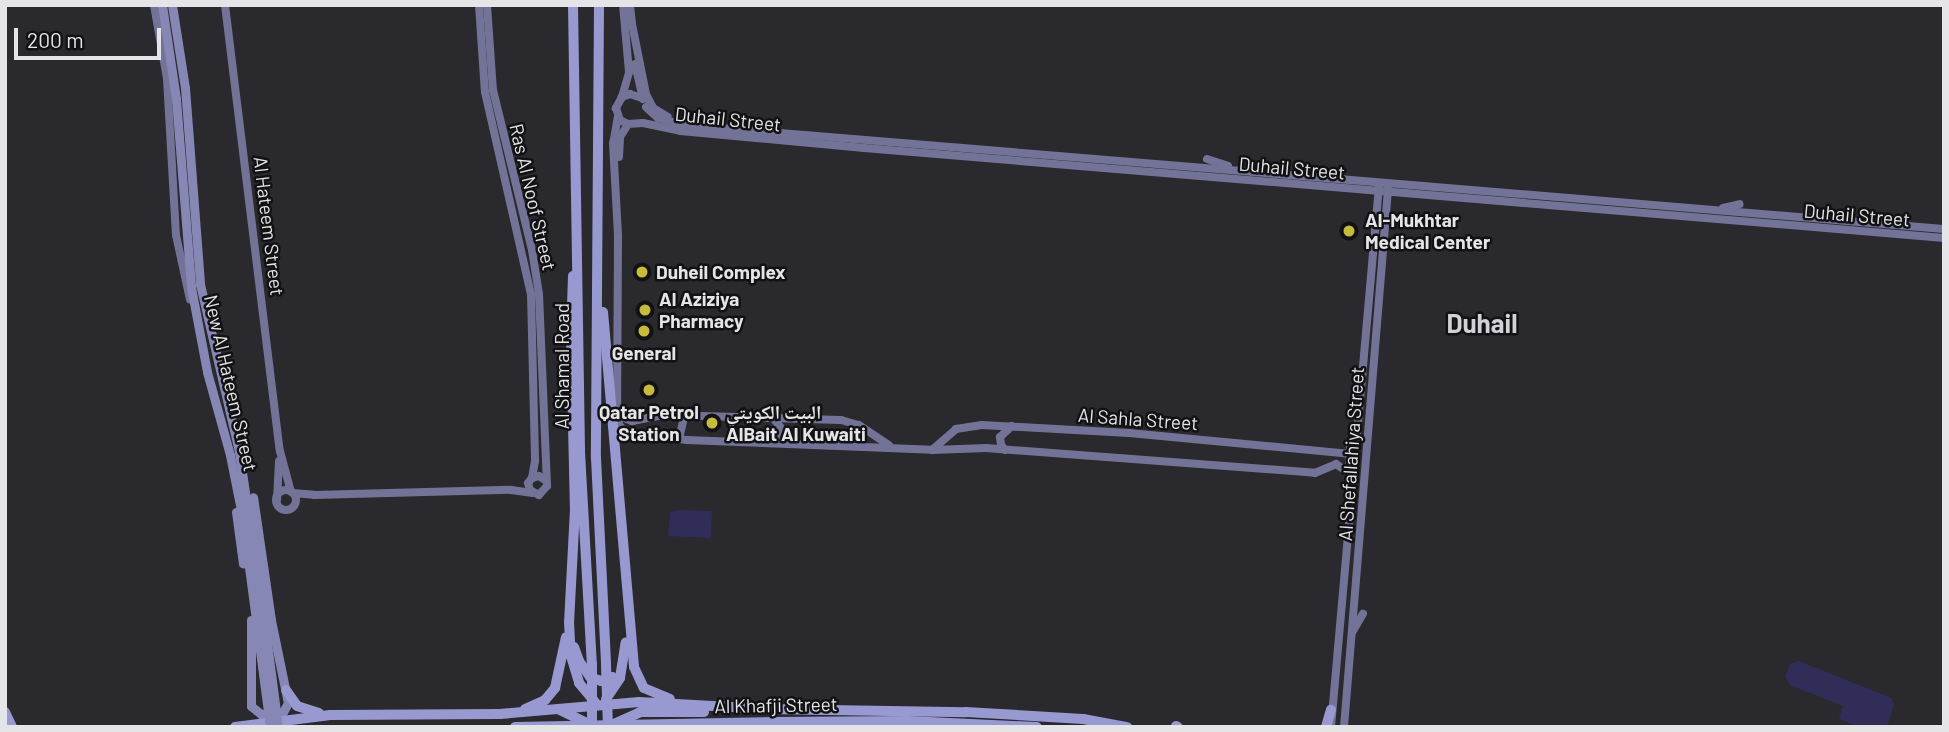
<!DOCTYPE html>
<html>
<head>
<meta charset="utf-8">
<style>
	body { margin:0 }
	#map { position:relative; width:1949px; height:732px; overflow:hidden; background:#29292e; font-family:Barlow,"Noto Naskh Arabic",sans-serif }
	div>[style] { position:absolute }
	.green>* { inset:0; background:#302e58 }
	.secondary>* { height:8px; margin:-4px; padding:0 4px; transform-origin:4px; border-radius:4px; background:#737398 }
	.secondary>.ring { margin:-4px; padding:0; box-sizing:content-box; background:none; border:8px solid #737398; border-radius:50% }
	.primary>* { height:9px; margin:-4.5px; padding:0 4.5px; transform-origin:4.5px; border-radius:4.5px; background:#8787b6 }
	.highway>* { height:10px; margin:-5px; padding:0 5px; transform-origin:5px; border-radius:5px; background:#9999d2 }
	.primary-bridge>* { height:9px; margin:-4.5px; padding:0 4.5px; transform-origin:4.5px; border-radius:4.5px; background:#8787b6 }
	.highway-bridge>* { height:10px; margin:-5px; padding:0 5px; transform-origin:5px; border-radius:5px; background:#9999d2 }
	.dots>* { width:19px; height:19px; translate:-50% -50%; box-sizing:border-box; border:4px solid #121214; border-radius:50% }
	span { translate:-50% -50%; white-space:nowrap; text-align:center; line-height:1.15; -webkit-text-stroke:5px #121214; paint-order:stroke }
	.street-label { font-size:19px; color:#e5e5e8 }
	.poi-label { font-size:19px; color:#e5e5e8; font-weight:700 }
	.left { translate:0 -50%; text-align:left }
	.district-label { font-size:26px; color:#d1d1d7; font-weight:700 }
	.frame { position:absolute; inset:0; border:7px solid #e5e5e8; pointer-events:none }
	.scale { position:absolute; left:14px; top:28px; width:147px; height:32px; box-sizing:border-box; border:4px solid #e5e5e8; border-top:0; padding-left:9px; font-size:21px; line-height:24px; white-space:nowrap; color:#e5e5e8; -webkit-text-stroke:5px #121214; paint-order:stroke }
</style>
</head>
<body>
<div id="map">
	<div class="green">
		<i style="clip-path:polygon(678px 510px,712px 511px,711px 538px,668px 536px,670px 512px)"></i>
		<i style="clip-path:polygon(1799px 661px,1891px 698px,1894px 704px,1887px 727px,1861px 727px,1839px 719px,1843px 706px,1790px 685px,1785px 677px,1790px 664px)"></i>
	</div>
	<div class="secondary">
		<i style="left:154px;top:5px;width:75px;rotate:80deg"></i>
		<i style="left:167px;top:79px;width:156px;rotate:86.7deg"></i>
		<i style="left:176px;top:235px;width:66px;rotate:77.8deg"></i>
		<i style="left:225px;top:5px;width:449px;rotate:83deg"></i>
		<i style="left:280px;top:451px;width:42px;rotate:75deg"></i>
		<i style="left:479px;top:5px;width:87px;rotate:86.1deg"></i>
		<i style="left:485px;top:92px;width:207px;rotate:77.2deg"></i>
		<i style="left:531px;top:294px;width:167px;rotate:88.6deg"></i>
		<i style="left:535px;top:461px;width:17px;rotate:100deg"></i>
		<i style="left:487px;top:5px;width:85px;rotate:86deg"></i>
		<i style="left:493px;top:90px;width:165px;rotate:76.3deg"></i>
		<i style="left:532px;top:250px;width:45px;rotate:81deg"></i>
		<i style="left:539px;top:294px;width:192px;rotate:87.6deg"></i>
		<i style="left:547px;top:486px;width:12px;rotate:132deg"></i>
		<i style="left:539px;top:495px;width:10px;rotate:-151deg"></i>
		<i style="left:530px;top:490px;width:7px;rotate:-106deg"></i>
		<i style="left:528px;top:483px;width:6px;rotate:-51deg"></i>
		<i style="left:532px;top:478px;width:7px;rotate:-16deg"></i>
		<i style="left:539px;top:476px;width:7px;rotate:34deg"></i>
		<i style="left:630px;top:5px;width:18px;rotate:84deg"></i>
		<i style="left:631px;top:19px;width:76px;rotate:78.7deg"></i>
		<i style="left:646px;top:94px;width:16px;rotate:63deg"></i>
		<i style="left:653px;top:108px;width:17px;rotate:31deg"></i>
		<i style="left:635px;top:64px;width:36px;rotate:77deg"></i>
		<i style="left:622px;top:97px;width:26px;rotate:-74deg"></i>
		<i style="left:629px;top:72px;width:67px;rotate:-95.1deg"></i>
		<i style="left:642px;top:98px;width:13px;rotate:-162deg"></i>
		<i style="left:630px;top:94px;width:9px;rotate:159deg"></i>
		<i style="left:622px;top:97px;width:13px;rotate:119deg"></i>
		<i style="left:616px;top:108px;width:13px;rotate:72deg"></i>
		<i style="left:620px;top:120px;width:9px;rotate:27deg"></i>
		<i style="left:628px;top:124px;width:15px;rotate:-4deg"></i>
		<i style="left:643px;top:123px;width:38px;rotate:12deg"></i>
		<i style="left:680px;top:131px;width:185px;rotate:5.3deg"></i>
		<i style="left:864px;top:148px;width:1084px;rotate:4.76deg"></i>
		<i style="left:646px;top:107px;width:16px;rotate:43deg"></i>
		<i style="left:658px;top:118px;width:27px;rotate:15deg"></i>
		<i style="left:684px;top:125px;width:1264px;rotate:4.72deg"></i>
		<i style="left:618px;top:116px;width:27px;rotate:100deg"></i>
		<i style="left:613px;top:143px;width:93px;rotate:86.9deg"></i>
		<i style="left:618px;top:236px;width:177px;rotate:90.3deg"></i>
		<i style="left:617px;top:413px;width:12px;rotate:81deg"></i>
		<i style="left:619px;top:425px;width:10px;rotate:45deg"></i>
		<i style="left:626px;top:432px;width:62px;rotate:7.5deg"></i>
		<i style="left:687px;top:440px;width:245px;rotate:2.3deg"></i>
		<i style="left:932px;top:450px;width:54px;rotate:-2.1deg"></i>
		<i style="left:986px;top:448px;width:330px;rotate:4.3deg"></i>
		<i style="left:1315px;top:473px;width:23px;rotate:-23deg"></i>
		<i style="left:1336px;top:464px;width:16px;rotate:35deg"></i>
		<i style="left:619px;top:157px;width:20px;rotate:-87deg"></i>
		<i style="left:620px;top:137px;width:15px;rotate:-58deg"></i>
		<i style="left:1207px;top:159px;width:22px;rotate:18deg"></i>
		<i style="left:1723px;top:208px;width:17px;rotate:-13deg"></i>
		<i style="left:619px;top:409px;width:10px;rotate:61deg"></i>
		<i style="left:624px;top:418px;width:9px;rotate:21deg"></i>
		<i style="left:632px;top:421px;width:33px;rotate:-11deg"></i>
		<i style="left:664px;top:415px;width:177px;rotate:1.6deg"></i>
		<i style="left:841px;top:420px;width:19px;rotate:16deg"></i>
		<i style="left:859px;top:425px;width:36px;rotate:34deg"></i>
		<i style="left:679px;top:439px;width:23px;rotate:-77deg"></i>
		<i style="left:772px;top:443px;width:17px;rotate:-54deg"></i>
		<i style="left:782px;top:429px;width:13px;rotate:-129deg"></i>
		<i style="left:932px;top:450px;width:32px;rotate:-41deg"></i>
		<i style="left:956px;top:429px;width:26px;rotate:-9deg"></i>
		<i style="left:982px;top:425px;width:147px;rotate:3.1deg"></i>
		<i style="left:1129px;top:433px;width:222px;rotate:5.4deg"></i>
		<i style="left:1005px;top:450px;width:6px;rotate:-129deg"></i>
		<i style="left:1001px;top:445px;width:8px;rotate:-97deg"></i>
		<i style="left:1000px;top:437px;width:16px;rotate:-43deg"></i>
		<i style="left:1349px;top:473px;width:27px;rotate:-88deg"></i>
		<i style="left:1350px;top:446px;width:13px;rotate:-67deg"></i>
		<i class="ring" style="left:276px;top:490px;width:12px;height:12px"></i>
		<i style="left:293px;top:493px;width:21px;rotate:5deg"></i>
		<i style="left:314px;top:495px;width:197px;rotate:-1.5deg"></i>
		<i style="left:511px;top:490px;width:22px;rotate:8deg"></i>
		<i style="left:277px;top:500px;width:39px;rotate:-87deg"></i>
		<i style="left:1353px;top:631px;width:20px;rotate:-60deg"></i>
		<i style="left:1331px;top:727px;width:543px;rotate:-84.93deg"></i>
		<i style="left:1344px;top:727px;width:540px;rotate:-85.32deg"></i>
	</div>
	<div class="primary">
		<i style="left:162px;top:5px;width:95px;rotate:81.5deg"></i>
		<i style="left:176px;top:99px;width:189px;rotate:85.4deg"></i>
		<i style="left:191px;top:287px;width:86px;rotate:79.3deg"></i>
		<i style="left:207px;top:372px;width:86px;rotate:74.5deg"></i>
		<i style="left:230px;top:455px;width:61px;rotate:78.7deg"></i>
		<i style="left:242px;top:515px;width:114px;rotate:82.4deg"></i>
		<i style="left:172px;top:5px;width:84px;rotate:81.1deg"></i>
		<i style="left:185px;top:88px;width:197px;rotate:85.6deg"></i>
		<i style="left:200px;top:284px;width:172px;rotate:76.9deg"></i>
		<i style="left:239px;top:452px;width:177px;rotate:81.5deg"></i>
		<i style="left:236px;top:512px;width:52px;rotate:82.3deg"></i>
		<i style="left:251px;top:620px;width:86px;rotate:90deg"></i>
		<i style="left:251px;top:706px;width:13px;rotate:39deg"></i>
		<i style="left:261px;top:714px;width:22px;rotate:-5deg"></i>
		<i style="left:283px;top:712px;width:10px;rotate:-61deg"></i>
		<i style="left:288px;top:703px;width:85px;rotate:-101.6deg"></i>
		<i style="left:271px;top:620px;width:124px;rotate:-98.3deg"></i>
	</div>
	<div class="highway">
		<i style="left:573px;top:5px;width:447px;rotate:89.1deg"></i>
		<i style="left:580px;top:452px;width:212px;rotate:86.8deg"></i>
		<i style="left:599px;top:5px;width:453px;rotate:90.4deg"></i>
		<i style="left:596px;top:458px;width:207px;rotate:87.2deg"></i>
		<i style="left:573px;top:276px;width:60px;rotate:91.9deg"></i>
		<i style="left:571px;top:336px;width:173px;rotate:88.7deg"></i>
		<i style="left:575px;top:509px;width:113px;rotate:93deg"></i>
		<i style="left:569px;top:622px;width:34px;rotate:87deg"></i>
		<i style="left:571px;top:656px;width:28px;rotate:73deg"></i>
		<i style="left:579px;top:683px;width:25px;rotate:50deg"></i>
		<i style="left:603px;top:312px;width:356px;rotate:85deg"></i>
		<i style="left:634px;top:667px;width:23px;rotate:65deg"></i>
		<i style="left:644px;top:688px;width:28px;rotate:23deg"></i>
		<i style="left:574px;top:647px;width:15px;rotate:70deg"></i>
		<i style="left:579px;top:661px;width:19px;rotate:55deg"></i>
		<i style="left:590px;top:677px;width:12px;rotate:20deg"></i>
		<i style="left:601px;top:681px;width:12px;rotate:-20deg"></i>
		<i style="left:286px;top:690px;width:19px;rotate:55deg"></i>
		<i style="left:297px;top:706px;width:23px;rotate:18deg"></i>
		<i style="left:606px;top:699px;width:25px;rotate:-56deg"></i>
		<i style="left:620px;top:678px;width:36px;rotate:-81deg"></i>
		<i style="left:525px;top:709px;width:22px;rotate:-24deg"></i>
		<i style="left:545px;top:700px;width:16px;rotate:-50deg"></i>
		<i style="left:555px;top:688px;width:52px;rotate:-77.8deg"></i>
		<i style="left:560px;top:710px;width:39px;rotate:26deg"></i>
		<i style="left:5px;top:712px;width:17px;rotate:65deg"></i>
		<i style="left:773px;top:722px;width:135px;rotate:-0.4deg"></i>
		<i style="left:908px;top:721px;width:129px;rotate:2.7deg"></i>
		<i style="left:1176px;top:726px;width:2px;rotate:27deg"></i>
		<i style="left:235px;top:727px;width:96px;rotate:-7.2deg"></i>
		<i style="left:330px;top:715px;width:170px;rotate:-0.3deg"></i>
		<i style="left:500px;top:714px;width:140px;rotate:-4.9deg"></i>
		<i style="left:639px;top:702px;width:128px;rotate:3.1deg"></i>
		<i style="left:767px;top:709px;width:199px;rotate:0.9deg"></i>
		<i style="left:966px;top:712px;width:117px;rotate:3.4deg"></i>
		<i style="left:1083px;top:719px;width:45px;rotate:10.3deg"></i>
		<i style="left:607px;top:727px;width:36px;rotate:-24deg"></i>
		<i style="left:640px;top:712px;width:64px"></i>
		<i style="left:1326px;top:727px;width:18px;rotate:-74deg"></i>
	</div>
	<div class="primary-bridge">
		<i style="left:265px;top:627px;width:101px;rotate:82.6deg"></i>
		<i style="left:257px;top:628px;width:100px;rotate:82.5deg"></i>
	</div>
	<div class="highway-bridge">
		<i style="left:592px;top:664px;width:63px;rotate:90deg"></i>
		<i style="left:606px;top:665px;width:62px;rotate:88.2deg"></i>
		<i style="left:515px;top:727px;width:258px;rotate:-1.1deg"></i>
	</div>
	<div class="dots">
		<i style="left:1349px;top:231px;background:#c7bb3b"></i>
		<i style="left:642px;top:272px;background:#c7bb3b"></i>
		<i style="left:645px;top:310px;background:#c7bb3b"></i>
		<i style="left:644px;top:331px;background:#c7bb3b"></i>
		<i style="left:649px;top:390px;background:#c7bb3b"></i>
		<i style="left:712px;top:423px;background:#c7bb3b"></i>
	</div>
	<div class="street-label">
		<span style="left:728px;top:119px;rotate:6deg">Duhail Street</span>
		<span style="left:1292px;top:168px;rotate:5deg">Duhail Street</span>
		<span style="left:533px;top:197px;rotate:77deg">Ras Al Noof Street</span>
		<span style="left:1857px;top:215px;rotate:5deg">Duhail Street</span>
		<span style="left:269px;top:226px;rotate:83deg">Al Hateem Street</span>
		<span style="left:562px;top:366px;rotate:-90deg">Al Shamal Road</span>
		<span style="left:231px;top:383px;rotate:77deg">New Al Hateem Street</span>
		<span style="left:1138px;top:419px;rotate:4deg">Al Sahla Street</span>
		<span style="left:1351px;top:454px;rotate:-86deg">Al Shefallahiya Street</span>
		<span style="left:776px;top:705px;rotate:-1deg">Al Khafji Street</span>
	</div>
	<div class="poi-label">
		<span class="left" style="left:1365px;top:231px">Al-Mukhtar<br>Medical Center</span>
		<span class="left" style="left:656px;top:272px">Duheil Complex</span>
		<span class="left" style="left:659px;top:310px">Al Aziziya<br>Pharmacy</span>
		<span style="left:644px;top:353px">General</span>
		<span style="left:649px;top:423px">Qatar Petrol<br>Station</span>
		<span class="left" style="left:726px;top:423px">البيت الكويتي<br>AlBait Al Kuwaiti</span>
	</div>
	<div class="district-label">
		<span style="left:1482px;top:323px">Duhail</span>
	</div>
	<div class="frame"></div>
	<div class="scale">200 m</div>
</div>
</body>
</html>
